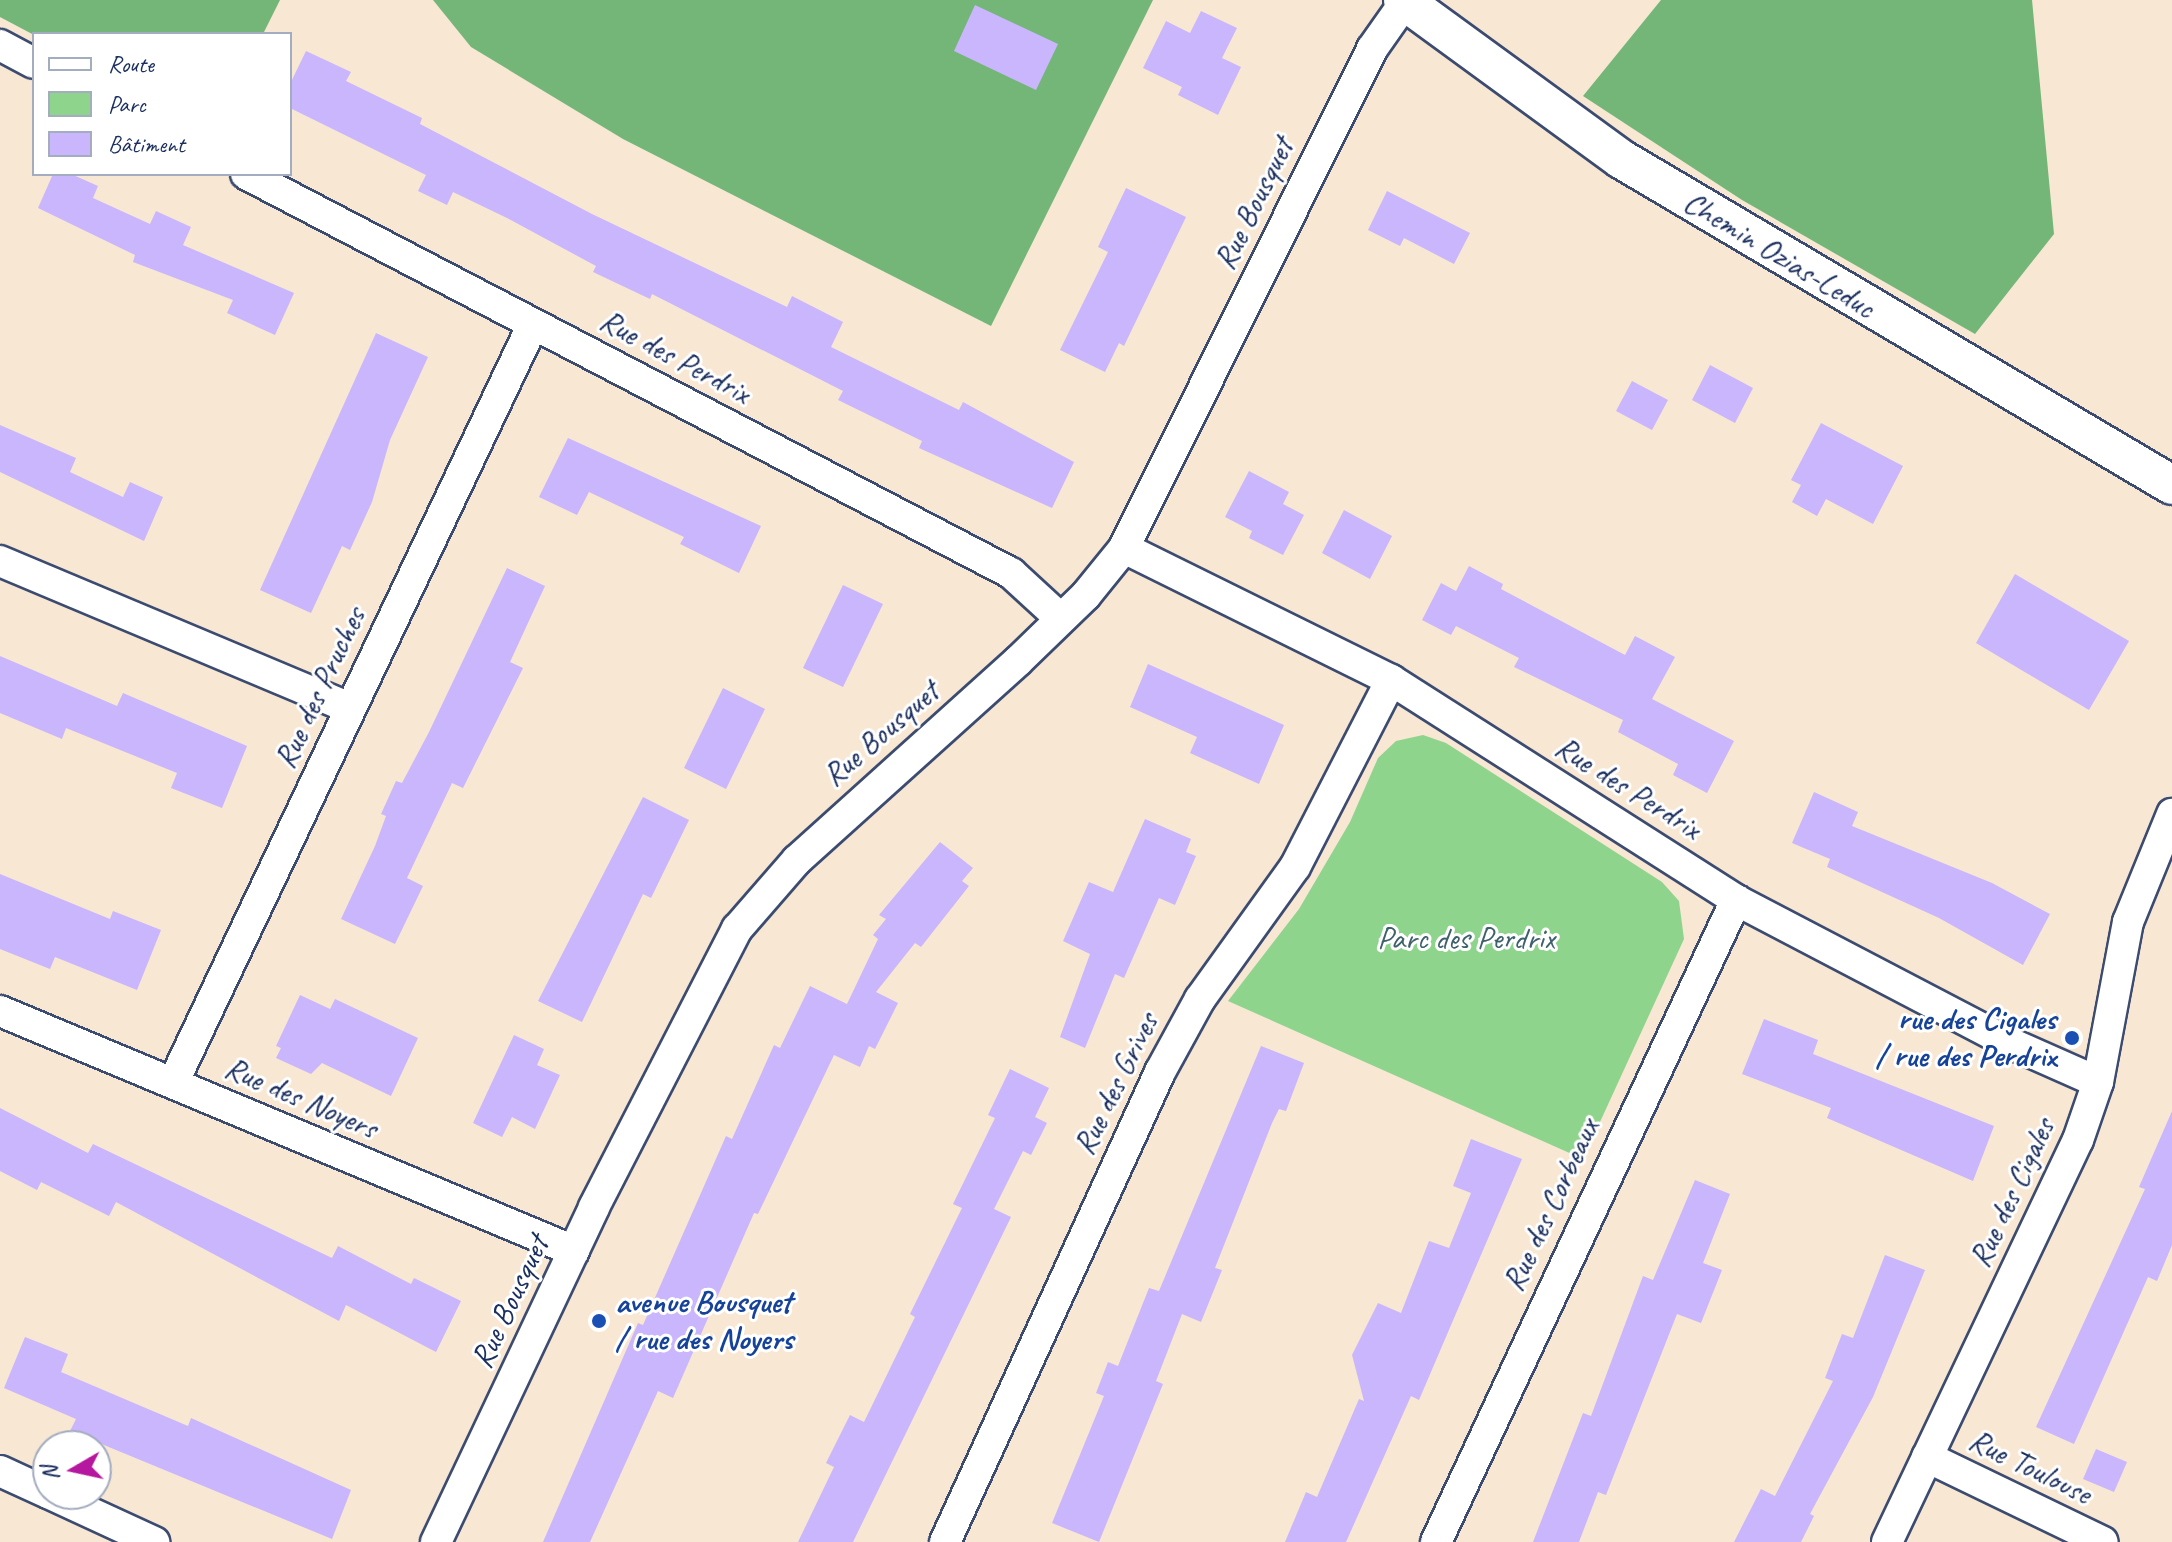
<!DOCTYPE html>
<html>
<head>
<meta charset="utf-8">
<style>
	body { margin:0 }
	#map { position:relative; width:2172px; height:1542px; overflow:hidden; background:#f7e7d3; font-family:Caveat,sans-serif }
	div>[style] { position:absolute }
	.green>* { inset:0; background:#8fd48d }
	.forest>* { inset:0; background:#73b678 }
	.building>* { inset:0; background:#cab6fc }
	.roads { filter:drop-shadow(2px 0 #3c4b70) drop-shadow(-2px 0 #3c4b70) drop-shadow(0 2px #3c4b70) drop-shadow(0 -2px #3c4b70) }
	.minor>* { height:30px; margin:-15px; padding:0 15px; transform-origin:15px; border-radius:15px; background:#fff }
	.tertiary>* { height:38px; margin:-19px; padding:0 19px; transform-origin:19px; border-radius:19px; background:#fff }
	.dots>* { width:22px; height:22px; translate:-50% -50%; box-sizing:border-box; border:4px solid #fff; border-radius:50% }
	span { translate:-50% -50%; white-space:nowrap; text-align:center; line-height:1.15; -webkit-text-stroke:6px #fff; paint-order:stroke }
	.street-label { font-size:32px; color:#1b2f5e }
	.park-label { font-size:32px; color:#3e616c }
	.transit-label { font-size:32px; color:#164399; font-weight:700 }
	.right { translate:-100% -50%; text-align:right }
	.left { translate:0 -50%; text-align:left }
	.legend { position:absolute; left:32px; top:32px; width:260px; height:144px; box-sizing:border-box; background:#fff; border:2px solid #a4acbf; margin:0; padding:10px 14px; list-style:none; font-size:24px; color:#1b2f5e }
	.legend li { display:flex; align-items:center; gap:16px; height:40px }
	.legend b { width:40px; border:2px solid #a4acbf }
	.north { position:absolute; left:32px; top:1430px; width:80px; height:80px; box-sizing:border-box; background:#fff; border:2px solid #a4acbf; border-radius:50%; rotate:261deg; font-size:22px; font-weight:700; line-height:32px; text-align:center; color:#1b2f5e }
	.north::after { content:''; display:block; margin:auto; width:28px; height:36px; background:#b5179e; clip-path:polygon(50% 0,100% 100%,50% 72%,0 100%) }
</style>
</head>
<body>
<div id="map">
	<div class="green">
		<i style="clip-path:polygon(1423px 735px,1446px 743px,1662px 882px,1679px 901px,1684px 939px,1583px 1159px,1228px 1001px,1299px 909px,1350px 822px,1378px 758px,1396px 741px)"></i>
	</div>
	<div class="forest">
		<i style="clip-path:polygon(0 0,280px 0,263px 34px,34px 35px,0 17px)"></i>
		<i style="clip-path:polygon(433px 0,1153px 0,991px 326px,623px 139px,471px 47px)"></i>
		<i style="clip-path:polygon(1661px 0,2032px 0,2054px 234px,1975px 334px,1742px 200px,1583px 96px)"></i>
	</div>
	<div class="building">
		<i style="clip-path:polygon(975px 5px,1058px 44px,1036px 90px,954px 51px)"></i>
		<i style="clip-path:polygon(1201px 11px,1237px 28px,1222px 58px,1241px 67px,1218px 115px,1178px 95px,1182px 87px,1143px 68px,1166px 21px,1190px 33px)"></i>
		<i style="clip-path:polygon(306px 51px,351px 72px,346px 81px,422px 118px,420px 124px,592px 214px,787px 307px,792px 296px,843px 322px,831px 347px,959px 410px,963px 402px,1074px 462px,1052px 508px,919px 448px,922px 441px,838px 400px,843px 391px,652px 294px,650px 299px,593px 272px,596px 266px,507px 218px,453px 192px,447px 205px,418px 191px,426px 175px,290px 108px,290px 84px)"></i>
		<i style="clip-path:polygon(53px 174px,71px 174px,98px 186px,93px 198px,150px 224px,156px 211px,191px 227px,183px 245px,294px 293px,275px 335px,227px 313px,233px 300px,133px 262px,135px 255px,38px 208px)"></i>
		<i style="clip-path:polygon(1126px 188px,1186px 217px,1124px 346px,1119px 343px,1105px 372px,1060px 350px,1108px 252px,1098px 247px)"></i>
		<i style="clip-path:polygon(1387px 191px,1470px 233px,1454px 264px,1404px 238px,1400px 246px,1368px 230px)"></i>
		<i style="clip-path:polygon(376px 333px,428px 357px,390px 440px,372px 502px,350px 550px,342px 546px,311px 613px,260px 590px)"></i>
		<i style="clip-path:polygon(1710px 365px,1753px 388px,1735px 423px,1692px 400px)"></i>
		<i style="clip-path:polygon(1632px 381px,1668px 400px,1652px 430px,1616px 411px)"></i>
		<i style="clip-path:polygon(1821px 423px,1903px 466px,1873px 524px,1826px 499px,1817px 516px,1792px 502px,1801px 485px,1791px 480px)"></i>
		<i style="clip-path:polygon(0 425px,76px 458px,70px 472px,123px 497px,130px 482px,163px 497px,144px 541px,0 472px)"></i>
		<i style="clip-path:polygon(568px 438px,761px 526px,739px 573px,680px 544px,684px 537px,589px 492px,577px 515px,539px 497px)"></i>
		<i style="clip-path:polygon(1249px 471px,1289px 492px,1283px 504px,1304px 515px,1283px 555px,1249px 538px,1252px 531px,1225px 517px)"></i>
		<i style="clip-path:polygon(1344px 510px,1392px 536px,1370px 579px,1322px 553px)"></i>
		<i style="clip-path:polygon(1469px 566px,1503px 584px,1501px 589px,1625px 655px,1635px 636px,1675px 657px,1652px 699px,1734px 741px,1707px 793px,1673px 775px,1678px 764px,1618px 732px,1623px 720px,1514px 667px,1519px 658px,1456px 626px,1451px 635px,1422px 620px,1441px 583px,1456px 591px)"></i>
		<i style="clip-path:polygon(507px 568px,545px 586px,510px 662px,523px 668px,463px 788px,452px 783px,407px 878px,423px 886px,395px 944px,341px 919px,375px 846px,386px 816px,381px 814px,396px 781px,402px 783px,429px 732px)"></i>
		<i style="clip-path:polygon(2015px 574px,2129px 641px,2089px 710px,1976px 643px)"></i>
		<i style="clip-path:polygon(843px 585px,883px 604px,843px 687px,803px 668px)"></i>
		<i style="clip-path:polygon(0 656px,117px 706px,123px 693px,247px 746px,222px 808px,171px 788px,177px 773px,66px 728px,62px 739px,0 713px)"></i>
		<i style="clip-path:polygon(1148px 664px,1284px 725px,1259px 784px,1190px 753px,1197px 737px,1130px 707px)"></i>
		<i style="clip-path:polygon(723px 688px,765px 709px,726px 789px,684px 768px)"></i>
		<i style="clip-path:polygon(1814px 792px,1858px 812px,1852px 826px,1992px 883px,2050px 914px,2023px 965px,1939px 918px,1827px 867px,1830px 859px,1792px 843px)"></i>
		<i style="clip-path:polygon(643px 797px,689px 820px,651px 898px,643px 894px,582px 1022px,538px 1001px)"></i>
		<i style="clip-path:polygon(1145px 819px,1191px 839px,1186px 852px,1196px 856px,1175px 905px,1159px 898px,1124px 978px,1115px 974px,1085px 1048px,1060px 1037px,1090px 954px,1063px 941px,1089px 882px,1113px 892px)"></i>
		<i style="clip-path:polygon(940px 842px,973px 868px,962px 881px,969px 886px,921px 947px,915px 943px,876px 992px,898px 1003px,875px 1049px,869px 1046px,860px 1067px,834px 1055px,758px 1214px,754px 1213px,673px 1398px,658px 1391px,590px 1542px,543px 1542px,638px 1323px,643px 1325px,726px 1136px,732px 1139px,774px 1045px,780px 1048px,810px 986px,847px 1004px,878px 939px,873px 935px,886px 919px,879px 915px)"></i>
		<i style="clip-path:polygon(0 874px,110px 919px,113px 911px,161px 930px,137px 990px,55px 957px,50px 969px,0 949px)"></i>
		<i style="clip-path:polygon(300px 995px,330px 1009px,335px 999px,418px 1038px,391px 1096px,322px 1063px,311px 1074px,276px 1058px,281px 1048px,276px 1046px)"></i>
		<i style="clip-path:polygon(1764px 1019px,1818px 1040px,1813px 1054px,1994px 1126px,1973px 1181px,1827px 1118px,1831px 1108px,1742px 1074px)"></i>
		<i style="clip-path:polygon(514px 1035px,544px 1049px,537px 1065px,560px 1075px,535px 1129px,512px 1117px,502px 1137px,473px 1123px)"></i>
		<i style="clip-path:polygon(1261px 1046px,1304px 1063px,1286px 1111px,1279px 1109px,1272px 1123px,1215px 1268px,1222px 1270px,1201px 1322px,1182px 1314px,1156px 1381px,1163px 1384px,1099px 1542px,1052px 1523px,1104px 1396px,1096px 1393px,1108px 1362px,1118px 1366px,1149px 1288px,1159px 1291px)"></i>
		<i style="clip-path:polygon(1010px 1069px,1049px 1088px,1035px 1117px,1047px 1123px,1031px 1155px,1023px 1151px,994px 1209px,1011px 1217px,853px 1542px,798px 1542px,834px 1467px,826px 1463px,850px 1415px,864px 1422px,915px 1317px,910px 1314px,962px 1208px,953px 1204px,995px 1118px,988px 1115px)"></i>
		<i style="clip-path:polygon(0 1108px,88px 1153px,93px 1144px,332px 1258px,338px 1246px,411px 1284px,414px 1278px,461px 1301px,436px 1352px,346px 1305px,339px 1321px,116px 1202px,109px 1216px,41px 1182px,37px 1190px,0 1171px)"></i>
		<i style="clip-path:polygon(2172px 1111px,2172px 1245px,2157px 1281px,2148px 1277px,2074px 1444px,2036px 1427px,2145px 1189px,2139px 1187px)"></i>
		<i style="clip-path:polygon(1471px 1139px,1522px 1159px,1419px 1400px,1411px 1396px,1346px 1542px,1285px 1542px,1306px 1492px,1317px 1497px,1359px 1399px,1364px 1401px,1352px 1355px,1378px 1303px,1401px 1313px,1429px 1241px,1449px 1248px,1471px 1193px,1453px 1186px)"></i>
		<i style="clip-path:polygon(1695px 1180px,1730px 1194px,1703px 1263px,1722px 1270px,1701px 1323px,1677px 1314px,1606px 1495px,1598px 1492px,1579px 1542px,1533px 1542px,1583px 1413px,1591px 1416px,1643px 1276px,1653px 1280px)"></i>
		<i style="clip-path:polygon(1885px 1255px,1925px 1270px,1873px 1397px,1810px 1514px,1814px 1516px,1801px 1542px,1734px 1542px,1761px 1489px,1775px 1496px,1833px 1381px,1825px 1378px,1842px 1334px,1853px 1338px)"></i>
		<i style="clip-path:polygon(25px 1337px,68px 1354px,61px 1372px,188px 1426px,191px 1418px,351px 1490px,332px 1539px,70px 1431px,76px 1419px,4px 1388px)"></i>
		<i style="clip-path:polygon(2096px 1449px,2127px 1462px,2114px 1492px,2083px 1479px)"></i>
	</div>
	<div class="roads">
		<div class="minor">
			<i style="left:0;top:45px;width:38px;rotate:28deg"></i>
			<i style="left:246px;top:174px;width:863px;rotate:27.55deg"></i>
			<i style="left:1011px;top:573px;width:67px;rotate:42.6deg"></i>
			<i style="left:1124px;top:548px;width:298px;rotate:26.3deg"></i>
			<i style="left:1391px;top:680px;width:409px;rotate:32.5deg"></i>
			<i style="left:1736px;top:900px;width:309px;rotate:27.6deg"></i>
			<i style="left:2010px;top:1043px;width:96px;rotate:23.9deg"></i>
			<i style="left:0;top:561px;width:379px;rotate:22.8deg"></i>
			<i style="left:0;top:1011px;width:622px;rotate:22.69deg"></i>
			<i style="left:173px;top:1083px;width:840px;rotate:-64.62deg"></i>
			<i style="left:1927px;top:1457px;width:195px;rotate:25.8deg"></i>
			<i style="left:0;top:1471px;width:53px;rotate:24.6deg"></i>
			<i style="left:50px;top:1494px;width:115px;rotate:24.8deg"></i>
			<i style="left:436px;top:1542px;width:370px;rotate:-64.7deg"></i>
			<i style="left:594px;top:1207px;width:313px;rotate:-62.8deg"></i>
			<i style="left:737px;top:929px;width:91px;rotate:-49deg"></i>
			<i style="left:797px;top:860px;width:297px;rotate:-42deg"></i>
			<i style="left:1018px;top:661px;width:95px;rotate:-44.1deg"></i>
			<i style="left:1086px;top:595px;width:60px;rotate:-51deg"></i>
			<i style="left:1124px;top:548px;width:557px;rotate:-63.57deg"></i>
			<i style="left:1372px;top:49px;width:57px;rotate:-54.9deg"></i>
			<i style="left:945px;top:1542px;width:517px;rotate:-65.42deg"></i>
			<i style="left:1160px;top:1072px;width:83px;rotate:-61.3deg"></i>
			<i style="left:1200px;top:999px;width:163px;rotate:-54.3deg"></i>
			<i style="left:1295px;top:867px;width:210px;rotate:-62.8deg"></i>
			<i style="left:1436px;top:1542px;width:709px;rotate:-64.95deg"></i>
			<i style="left:1887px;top:1542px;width:445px;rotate:-64.6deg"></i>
			<i style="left:2078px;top:1140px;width:61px;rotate:-71deg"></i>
			<i style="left:2098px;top:1082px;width:163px;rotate:-79.4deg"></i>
			<i style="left:2128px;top:922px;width:117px;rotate:-67.8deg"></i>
		</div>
		<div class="tertiary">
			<i style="left:1403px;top:0;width:270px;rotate:36.1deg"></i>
			<i style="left:1621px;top:159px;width:640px;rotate:30.61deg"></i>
		</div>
	</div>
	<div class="dots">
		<i style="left:2072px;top:1038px;background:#1a4fb4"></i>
		<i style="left:599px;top:1321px;background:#1a4fb4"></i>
	</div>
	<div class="street-label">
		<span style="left:1254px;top:204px;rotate:-64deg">Rue Bousquet</span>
		<span style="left:1779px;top:255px;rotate:31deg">Chemin Ozias-Leduc</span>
		<span style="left:675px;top:357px;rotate:28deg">Rue des Perdrix</span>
		<span style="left:320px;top:688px;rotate:-65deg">Rue des Pruches</span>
		<span style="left:881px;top:734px;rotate:-41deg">Rue Bousquet</span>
		<span style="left:1628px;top:788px;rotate:32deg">Rue des Perdrix</span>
		<span style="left:1116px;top:1084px;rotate:-64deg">Rue des Grives</span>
		<span style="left:301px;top:1098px;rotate:23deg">Rue des Noyers</span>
		<span style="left:2012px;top:1193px;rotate:-65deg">Rue des Cigales</span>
		<span style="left:1551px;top:1205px;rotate:-65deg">Rue des Corbeaux</span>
		<span style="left:510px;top:1302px;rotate:-65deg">Rue Bousquet</span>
		<span style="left:2030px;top:1467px;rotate:26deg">Rue Toulouse</span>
	</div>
	<div class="park-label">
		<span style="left:1466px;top:938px">Parc des Perdrix</span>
	</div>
	<div class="transit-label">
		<span class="right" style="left:2056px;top:1038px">rue des Cigales<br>/ rue des Perdrix</span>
		<span class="left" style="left:615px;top:1321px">avenue Bousquet<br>/ rue des Noyers</span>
	</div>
	<ul class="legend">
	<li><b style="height:10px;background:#fff"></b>Route</li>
	<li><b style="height:22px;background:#8fd48d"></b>Parc</li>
	<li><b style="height:22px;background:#cab6fc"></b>Bâtiment</li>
	</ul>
	<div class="north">N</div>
</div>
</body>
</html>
